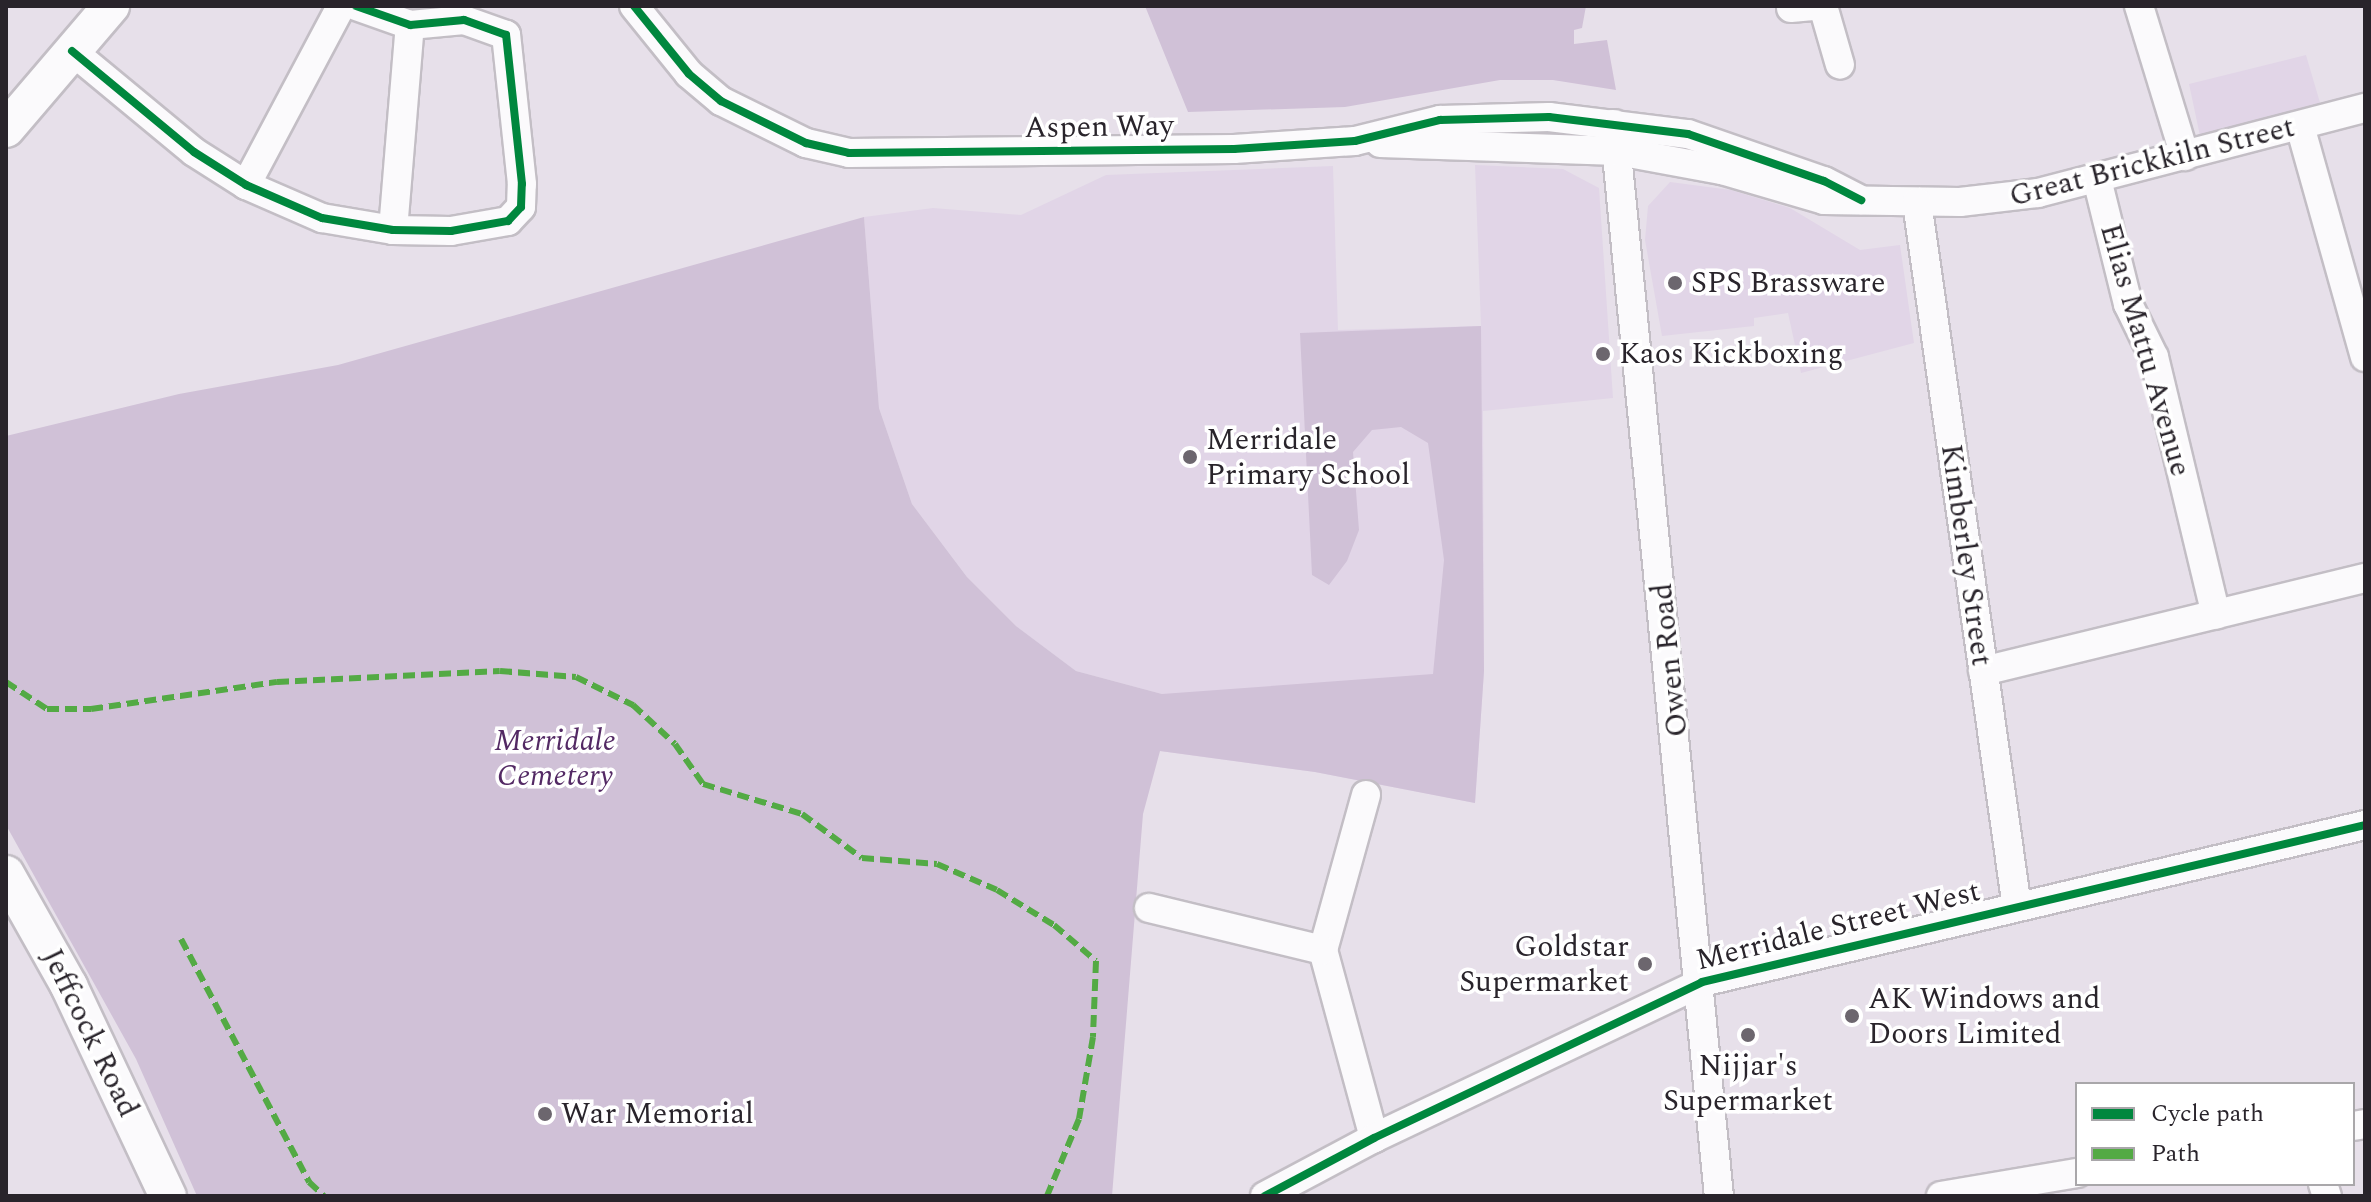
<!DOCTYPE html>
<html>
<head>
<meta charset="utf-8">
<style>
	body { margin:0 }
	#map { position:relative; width:2371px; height:1202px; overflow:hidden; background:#e7e0ea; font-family:Spectral,serif }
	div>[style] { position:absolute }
	.built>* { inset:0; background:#e1d5e7 }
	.green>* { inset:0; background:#d0c1d7 }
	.roads { filter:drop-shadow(2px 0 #c3bec5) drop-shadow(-2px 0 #c3bec5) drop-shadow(0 2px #c3bec5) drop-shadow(0 -2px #c3bec5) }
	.minor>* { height:28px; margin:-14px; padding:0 14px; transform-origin:14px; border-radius:14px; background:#fbfafc }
	.tertiary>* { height:36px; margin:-18px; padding:0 18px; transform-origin:18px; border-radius:18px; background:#fbfafc }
	.quiet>* { height:6px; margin-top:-3px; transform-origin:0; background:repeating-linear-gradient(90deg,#53aa44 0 12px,transparent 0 18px) }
	.cycleway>* { height:8px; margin:-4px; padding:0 4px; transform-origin:4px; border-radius:4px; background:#00873e }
	.dots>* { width:22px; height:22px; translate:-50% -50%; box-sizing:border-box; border:4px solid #fff; border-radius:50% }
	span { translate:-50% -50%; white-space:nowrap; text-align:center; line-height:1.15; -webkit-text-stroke:7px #fff; paint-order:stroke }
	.street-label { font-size:30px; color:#29242b }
	.poi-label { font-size:30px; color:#29242b }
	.left { translate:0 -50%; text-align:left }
	.right { translate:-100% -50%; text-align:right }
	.park-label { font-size:30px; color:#532964; font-style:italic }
	.frame { position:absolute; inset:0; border:8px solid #29242b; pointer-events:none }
	.legend { position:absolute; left:2075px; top:1082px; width:280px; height:104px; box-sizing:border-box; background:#fff; border:2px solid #a9a7aa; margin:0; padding:10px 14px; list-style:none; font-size:24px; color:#29242b }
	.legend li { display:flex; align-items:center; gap:16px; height:40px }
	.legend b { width:40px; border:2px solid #a9a7aa }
</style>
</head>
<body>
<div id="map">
	<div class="built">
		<i style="clip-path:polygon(2306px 55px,2321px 106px,2200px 136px,2189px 84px)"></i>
		<i style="clip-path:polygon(1475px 165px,1563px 169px,1599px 188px,1613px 398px,1483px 411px,1484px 671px,1475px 803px,1315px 772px,1160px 751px,1162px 694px,1076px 671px,1016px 626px,967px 577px,912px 504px,879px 408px,864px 217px,933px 208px,1021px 215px,1106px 175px,1333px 166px,1338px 330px,1481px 326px)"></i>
		<i style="clip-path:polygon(1670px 182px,1731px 190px,1790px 208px,1860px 250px,1900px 245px,1914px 343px,1801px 373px,1788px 313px,1754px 318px,1754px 326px,1662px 336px,1645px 240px,1648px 206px)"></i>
	</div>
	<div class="green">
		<i style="clip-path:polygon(1145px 6px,1586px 6px,1582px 28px,1574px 30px,1574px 44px,1607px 40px,1616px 90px,1553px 80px,1500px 80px,1345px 107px,1188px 112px)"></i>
		<i style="clip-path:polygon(864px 217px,879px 408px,912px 504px,967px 577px,1016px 626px,1076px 671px,1162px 694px,1433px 674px,1444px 560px,1428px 443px,1401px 427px,1372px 430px,1353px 452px,1359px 530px,1347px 561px,1329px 585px,1312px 575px,1300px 333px,1481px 326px,1484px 671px,1475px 803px,1315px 772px,1160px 751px,1143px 814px,1112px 1196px,197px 1196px,136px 1059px,6px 825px,6px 436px,179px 394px,338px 365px)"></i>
	</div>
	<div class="roads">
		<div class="minor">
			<i style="left:634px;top:6px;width:87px;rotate:51deg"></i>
			<i style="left:689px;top:74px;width:42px;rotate:40.2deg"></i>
			<i style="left:721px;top:101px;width:95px;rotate:26.3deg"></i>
			<i style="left:806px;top:143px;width:44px;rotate:13.1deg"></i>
			<i style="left:849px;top:153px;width:385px;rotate:-0.6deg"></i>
			<i style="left:1234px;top:149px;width:121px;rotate:-3.8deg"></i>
			<i style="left:1355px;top:141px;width:88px;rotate:-13.9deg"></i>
			<i style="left:1440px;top:120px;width:109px;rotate:-1.6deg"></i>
			<i style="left:1549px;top:117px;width:140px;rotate:7deg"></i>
			<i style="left:1688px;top:134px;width:144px;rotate:19.1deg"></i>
			<i style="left:1824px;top:181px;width:42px;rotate:27.2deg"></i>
			<i style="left:1823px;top:6px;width:61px;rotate:73.9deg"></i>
			<i style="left:2139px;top:6px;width:157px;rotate:73deg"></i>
			<i style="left:1791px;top:8px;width:22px;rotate:-5deg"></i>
			<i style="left:72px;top:51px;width:158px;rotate:39.6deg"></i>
			<i style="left:194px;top:152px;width:62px;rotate:32.4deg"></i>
			<i style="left:246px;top:185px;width:83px;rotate:23.5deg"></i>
			<i style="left:322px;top:218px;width:72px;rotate:9.6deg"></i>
			<i style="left:393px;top:230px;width:58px;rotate:1deg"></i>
			<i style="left:451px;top:231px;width:58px;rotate:-10deg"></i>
			<i style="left:508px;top:221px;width:19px;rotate:-47deg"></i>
			<i style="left:521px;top:207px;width:23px;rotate:-88deg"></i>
			<i style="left:522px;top:184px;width:150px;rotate:-96.1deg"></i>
			<i style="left:506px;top:35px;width:45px;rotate:-160.3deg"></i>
			<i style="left:464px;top:20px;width:54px;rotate:174.7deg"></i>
			<i style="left:410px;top:25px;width:57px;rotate:-160.6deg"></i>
			<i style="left:1614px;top:124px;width:1077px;rotate:84.41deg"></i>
			<i style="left:2300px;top:126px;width:240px;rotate:74.3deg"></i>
			<i style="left:1380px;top:143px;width:238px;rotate:1.9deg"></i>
			<i style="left:1618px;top:151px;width:106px;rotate:10.4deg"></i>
			<i style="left:1722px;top:170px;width:106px;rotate:16.4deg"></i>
			<i style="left:1824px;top:200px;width:136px;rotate:0.8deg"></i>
			<i style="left:1960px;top:202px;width:79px;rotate:-6.6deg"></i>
			<i style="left:2038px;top:193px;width:338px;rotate:-14.6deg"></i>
			<i style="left:2097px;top:179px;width:129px;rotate:76.1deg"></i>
			<i style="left:2128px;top:304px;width:59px;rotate:63.9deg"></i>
			<i style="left:2154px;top:357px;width:265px;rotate:76.5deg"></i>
			<i style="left:246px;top:185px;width:203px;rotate:-62deg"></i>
			<i style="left:1917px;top:202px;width:712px;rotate:81.93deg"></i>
			<i style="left:393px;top:230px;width:206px;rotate:-85.3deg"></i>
			<i style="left:1983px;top:671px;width:393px;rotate:-13.7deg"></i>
			<i style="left:1366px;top:795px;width:161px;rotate:105.5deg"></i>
			<i style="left:1323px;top:950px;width:195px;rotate:74.8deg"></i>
			<i style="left:1149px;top:908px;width:179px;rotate:13.6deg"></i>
			<i style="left:2353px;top:1126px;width:12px;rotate:-9deg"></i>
			<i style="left:2323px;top:1184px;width:13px;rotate:72deg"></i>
			<i style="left:1265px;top:1196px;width:123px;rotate:-28deg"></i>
			<i style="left:1374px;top:1138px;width:363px;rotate:-25.4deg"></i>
			<i style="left:1702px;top:982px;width:681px;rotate:-13.32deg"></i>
			<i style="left:1941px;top:1196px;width:138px;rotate:-9.6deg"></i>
		</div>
		<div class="tertiary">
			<i style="left:6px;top:129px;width:162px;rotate:-49.5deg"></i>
			<i style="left:6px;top:874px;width:129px;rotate:60.6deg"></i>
			<i style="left:69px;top:986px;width:232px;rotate:64.8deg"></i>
		</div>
	</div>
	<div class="quiet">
		<i style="left:6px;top:682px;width:49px;rotate:33.4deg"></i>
		<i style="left:47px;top:709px;width:44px"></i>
		<i style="left:91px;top:709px;width:188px;rotate:-8.3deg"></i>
		<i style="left:277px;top:682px;width:223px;rotate:-2.8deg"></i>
		<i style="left:500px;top:671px;width:76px;rotate:4.5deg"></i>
		<i style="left:576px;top:677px;width:64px;rotate:26.2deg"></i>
		<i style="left:633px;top:705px;width:57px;rotate:42.9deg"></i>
		<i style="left:675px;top:744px;width:49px;rotate:55deg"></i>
		<i style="left:703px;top:784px;width:103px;rotate:16.9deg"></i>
		<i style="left:802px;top:814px;width:74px;rotate:36.3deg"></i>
		<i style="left:862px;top:858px;width:75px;rotate:4.6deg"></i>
		<i style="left:937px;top:864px;width:65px;rotate:23.4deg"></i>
		<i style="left:997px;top:890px;width:67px;rotate:31.6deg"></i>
		<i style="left:1054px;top:925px;width:55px;rotate:40.6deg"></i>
		<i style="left:1096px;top:961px;width:76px;rotate:92.3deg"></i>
		<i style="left:1093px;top:1037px;width:83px;rotate:99.7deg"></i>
		<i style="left:1079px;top:1119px;width:83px;rotate:112.6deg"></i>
		<i style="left:181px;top:939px;width:275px;rotate:62.2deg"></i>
		<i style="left:309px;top:1182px;width:21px;rotate:43deg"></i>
	</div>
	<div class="cycleway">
		<i style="left:634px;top:6px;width:87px;rotate:51deg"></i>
		<i style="left:689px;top:74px;width:42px;rotate:40.2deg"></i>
		<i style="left:721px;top:101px;width:95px;rotate:26.3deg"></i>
		<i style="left:806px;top:143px;width:44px;rotate:13.1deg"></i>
		<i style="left:849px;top:153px;width:385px;rotate:-0.6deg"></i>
		<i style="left:1234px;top:149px;width:121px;rotate:-3.8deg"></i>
		<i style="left:1355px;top:141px;width:88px;rotate:-13.9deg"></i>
		<i style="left:1440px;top:120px;width:109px;rotate:-1.6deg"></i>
		<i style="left:1549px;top:117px;width:140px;rotate:7deg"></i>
		<i style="left:1688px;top:134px;width:144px;rotate:19.1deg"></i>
		<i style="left:1824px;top:181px;width:42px;rotate:27.2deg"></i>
		<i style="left:72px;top:51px;width:158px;rotate:39.6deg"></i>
		<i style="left:194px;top:152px;width:62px;rotate:32.4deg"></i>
		<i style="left:246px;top:185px;width:83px;rotate:23.5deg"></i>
		<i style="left:322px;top:218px;width:72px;rotate:9.6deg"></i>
		<i style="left:393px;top:230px;width:58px;rotate:1deg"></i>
		<i style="left:451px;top:231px;width:58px;rotate:-10deg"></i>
		<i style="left:508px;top:221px;width:19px;rotate:-47deg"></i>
		<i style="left:521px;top:207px;width:23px;rotate:-88deg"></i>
		<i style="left:522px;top:184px;width:150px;rotate:-96.1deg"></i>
		<i style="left:506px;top:35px;width:45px;rotate:-160.3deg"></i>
		<i style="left:464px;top:20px;width:54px;rotate:174.7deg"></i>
		<i style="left:410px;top:25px;width:57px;rotate:-160.6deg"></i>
		<i style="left:1265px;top:1196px;width:123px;rotate:-28deg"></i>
		<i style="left:1374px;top:1138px;width:363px;rotate:-25.4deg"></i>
		<i style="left:1702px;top:982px;width:681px;rotate:-13.32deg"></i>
	</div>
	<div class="dots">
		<i style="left:1675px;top:283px;background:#6c666e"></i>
		<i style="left:1603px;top:354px;background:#6c666e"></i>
		<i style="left:1190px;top:457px;background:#6c666e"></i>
		<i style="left:1645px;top:964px;background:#6c666e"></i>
		<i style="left:1852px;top:1016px;background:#6c666e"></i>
		<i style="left:1748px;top:1035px;background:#6c666e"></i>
		<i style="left:545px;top:1114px;background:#6c666e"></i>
	</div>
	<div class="street-label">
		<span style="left:1099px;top:127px;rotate:-1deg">Aspen Way</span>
		<span style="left:2152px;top:162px;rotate:-14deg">Great Brickkiln Street</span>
		<span style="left:2145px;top:350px;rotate:74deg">Elias Mattu Avenue</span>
		<span style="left:1966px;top:555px;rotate:82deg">Kimberley Street</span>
		<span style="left:1670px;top:660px;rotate:-96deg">Owen Road</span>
		<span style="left:1838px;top:926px;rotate:-14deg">Merridale Street West</span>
		<span style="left:90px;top:1033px;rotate:64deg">Jeffcock Road</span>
	</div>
	<div class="poi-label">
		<span class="left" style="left:1691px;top:283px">SPS Brassware</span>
		<span class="left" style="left:1619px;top:354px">Kaos Kickboxing</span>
		<span class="left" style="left:1206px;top:457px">Merridale<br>Primary School</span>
		<span class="right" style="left:1629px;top:964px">Goldstar<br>Supermarket</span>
		<span class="left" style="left:1868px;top:1016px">AK Windows and<br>Doors Limited</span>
		<span style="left:1748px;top:1083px">Nijjar's<br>Supermarket</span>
		<span class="left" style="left:561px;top:1114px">War Memorial</span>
	</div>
	<div class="park-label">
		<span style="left:555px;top:758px">Merridale<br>Cemetery</span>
	</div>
	<div class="frame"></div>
	<ul class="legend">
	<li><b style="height:10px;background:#00873e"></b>Cycle path</li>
	<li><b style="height:10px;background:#53aa44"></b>Path</li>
	</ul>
</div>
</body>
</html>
